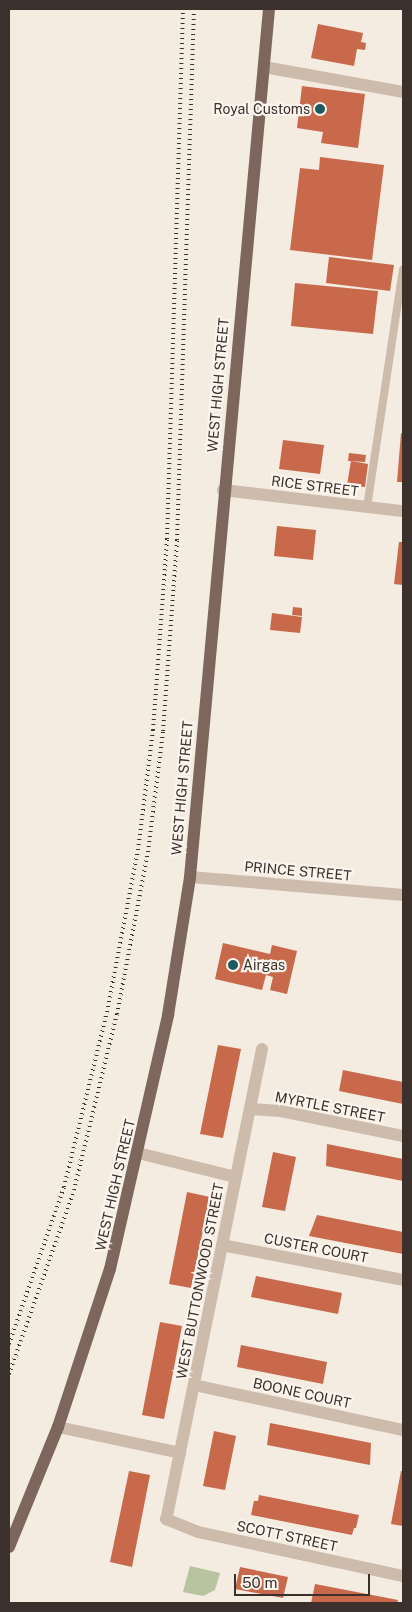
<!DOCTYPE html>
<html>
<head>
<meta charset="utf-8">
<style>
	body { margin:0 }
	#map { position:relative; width:412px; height:1612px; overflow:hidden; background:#f4ebe1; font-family:"Public Sans",sans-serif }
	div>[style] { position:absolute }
	.green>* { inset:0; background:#b8c4a0 }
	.building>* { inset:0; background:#c8694b }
	.lane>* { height:8px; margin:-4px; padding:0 4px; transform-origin:4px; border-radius:4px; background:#cdbbac }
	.street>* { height:12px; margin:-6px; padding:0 6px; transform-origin:6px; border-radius:6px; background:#cdbbac }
	.primary>* { height:12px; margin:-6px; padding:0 6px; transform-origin:6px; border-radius:6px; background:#7d675c }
	.rail>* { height:4px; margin-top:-2px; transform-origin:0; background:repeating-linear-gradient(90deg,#3b302b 0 1px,transparent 0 5px) }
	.dots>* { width:14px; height:14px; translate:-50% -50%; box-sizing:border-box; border:2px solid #fbf5ee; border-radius:50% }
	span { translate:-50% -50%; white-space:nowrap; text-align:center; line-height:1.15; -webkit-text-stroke:4.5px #fbf5ee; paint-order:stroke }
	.poi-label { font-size:14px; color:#3b302b }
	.right { translate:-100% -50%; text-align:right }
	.left { translate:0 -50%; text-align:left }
	.street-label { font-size:14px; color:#3b302b }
	.frame { position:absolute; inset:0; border:10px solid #3b302b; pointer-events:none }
	.scale { position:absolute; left:234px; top:1574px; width:136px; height:22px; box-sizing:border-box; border:2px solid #3b302b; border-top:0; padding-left:6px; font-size:15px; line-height:18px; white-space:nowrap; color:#3b302b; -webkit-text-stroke:4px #fbf5ee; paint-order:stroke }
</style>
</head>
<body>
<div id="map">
	<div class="green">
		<i style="clip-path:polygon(190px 1566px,220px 1573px,215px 1590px,203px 1596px,183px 1592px)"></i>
	</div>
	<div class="building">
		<i style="clip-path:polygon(318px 24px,363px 33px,361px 42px,366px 43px,365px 50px,357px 49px,354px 66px,311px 58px)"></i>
		<i style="clip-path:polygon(302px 86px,365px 94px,358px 148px,321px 143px,323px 132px,297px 128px)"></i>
		<i style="clip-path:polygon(320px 157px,384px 165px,372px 260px,290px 250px,300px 168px,319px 170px)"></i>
		<i style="clip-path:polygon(329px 257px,394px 265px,390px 291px,326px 283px)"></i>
		<i style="clip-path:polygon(295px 283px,378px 291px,373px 334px,291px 326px)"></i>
		<i style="clip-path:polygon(401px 433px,403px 434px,403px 482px,397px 482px)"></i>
		<i style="clip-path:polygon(283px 440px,324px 445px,320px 474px,279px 469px)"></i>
		<i style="clip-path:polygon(349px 453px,366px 455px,365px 462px,348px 461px)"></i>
		<i style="clip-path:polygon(351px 461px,368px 464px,365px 487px,347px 485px)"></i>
		<i style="clip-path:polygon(277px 526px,316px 530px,313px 560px,274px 556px)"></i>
		<i style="clip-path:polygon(399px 542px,403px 542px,403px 585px,394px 584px)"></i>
		<i style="clip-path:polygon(293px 607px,302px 608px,302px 616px,292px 615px)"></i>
		<i style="clip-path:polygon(272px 613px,302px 617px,300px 633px,270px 630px)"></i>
		<i style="clip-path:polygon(223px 943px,270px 954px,272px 945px,297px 951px,287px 994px,270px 990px,273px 977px,266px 975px,262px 990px,215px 979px)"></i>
		<i style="clip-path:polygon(218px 1045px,241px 1049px,223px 1138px,200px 1134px)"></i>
		<i style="clip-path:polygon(343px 1070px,403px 1082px,403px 1104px,339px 1091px)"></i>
		<i style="clip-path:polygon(327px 1144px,403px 1159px,403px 1181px,326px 1166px)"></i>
		<i style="clip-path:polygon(273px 1152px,296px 1157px,285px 1211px,262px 1207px)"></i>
		<i style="clip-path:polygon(187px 1192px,210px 1197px,191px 1288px,169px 1284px)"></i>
		<i style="clip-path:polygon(317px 1215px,403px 1232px,403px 1254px,309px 1236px)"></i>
		<i style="clip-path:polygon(256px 1276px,342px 1293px,338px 1314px,251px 1297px)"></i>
		<i style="clip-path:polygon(160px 1322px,182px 1326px,164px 1419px,142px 1415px)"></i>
		<i style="clip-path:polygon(241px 1345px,327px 1362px,323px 1384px,237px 1367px)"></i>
		<i style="clip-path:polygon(270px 1423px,371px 1443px,370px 1465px,267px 1445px)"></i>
		<i style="clip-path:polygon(214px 1431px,236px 1436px,225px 1490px,203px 1486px)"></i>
		<i style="clip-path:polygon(129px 1471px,150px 1475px,132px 1567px,110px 1562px)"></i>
		<i style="clip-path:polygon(401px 1471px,403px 1471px,403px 1526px,391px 1524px)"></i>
		<i style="clip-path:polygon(259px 1495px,359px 1515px,356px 1528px,354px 1528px,352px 1535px,251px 1515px,254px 1501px,258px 1501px)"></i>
		<i style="clip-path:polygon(240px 1567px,288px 1577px,283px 1598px,235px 1589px)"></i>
		<i style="clip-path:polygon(315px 1584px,398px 1600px,397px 1603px,311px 1603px)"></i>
	</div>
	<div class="lane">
		<i style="left:367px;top:507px;width:240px;rotate:-81.4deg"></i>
	</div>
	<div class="street">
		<i style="left:264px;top:67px;width:141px;rotate:10.2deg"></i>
		<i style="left:223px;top:490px;width:181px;rotate:6.7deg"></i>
		<i style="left:190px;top:877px;width:214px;rotate:4.8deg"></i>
		<i style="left:262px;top:1049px;width:480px;rotate:101.5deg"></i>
		<i style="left:166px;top:1519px;width:35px;rotate:22deg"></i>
		<i style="left:198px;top:1532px;width:210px;rotate:12.1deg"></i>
		<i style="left:251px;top:1109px;width:30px;rotate:4deg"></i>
		<i style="left:281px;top:1111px;width:125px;rotate:11.6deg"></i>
		<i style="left:138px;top:1153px;width:101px;rotate:13.8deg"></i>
		<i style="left:222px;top:1245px;width:184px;rotate:10.9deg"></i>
		<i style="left:194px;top:1385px;width:214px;rotate:12.2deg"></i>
		<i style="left:58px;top:1427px;width:125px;rotate:12deg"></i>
	</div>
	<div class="primary">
		<i style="left:9px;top:1547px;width:130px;rotate:-67.8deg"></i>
		<i style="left:58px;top:1427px;width:166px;rotate:-71.8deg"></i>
		<i style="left:110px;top:1269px;width:261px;rotate:-77.1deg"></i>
		<i style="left:168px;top:1015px;width:140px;rotate:-80.9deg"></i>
		<i style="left:190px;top:877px;width:872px;rotate:-84.8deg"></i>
	</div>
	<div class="rail">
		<i style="left:9px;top:1344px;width:166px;rotate:-70.7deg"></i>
		<i style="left:64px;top:1187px;width:180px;rotate:-76.2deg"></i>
		<i style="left:107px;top:1012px;width:165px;rotate:-79.2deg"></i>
		<i style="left:138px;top:850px;width:121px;rotate:-82.9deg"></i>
		<i style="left:153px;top:730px;width:192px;rotate:-85.8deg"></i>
		<i style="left:167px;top:539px;width:530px;rotate:-88.27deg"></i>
		<i style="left:9px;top:1374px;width:195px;rotate:-70.5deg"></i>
		<i style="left:74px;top:1190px;width:181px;rotate:-76.3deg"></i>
		<i style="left:117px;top:1014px;width:165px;rotate:-79.2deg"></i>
		<i style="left:148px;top:852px;width:122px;rotate:-82.9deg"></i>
		<i style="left:163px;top:731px;width:192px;rotate:-85.8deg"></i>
		<i style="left:177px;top:540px;width:531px;rotate:-88.17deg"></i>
	</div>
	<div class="dots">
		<i style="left:320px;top:109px;background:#1f5a5e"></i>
		<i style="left:233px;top:965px;background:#1f5a5e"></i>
	</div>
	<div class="poi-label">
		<span class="right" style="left:310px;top:109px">Royal Customs</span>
		<span class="left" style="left:243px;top:965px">Airgas</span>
	</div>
	<div class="street-label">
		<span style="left:218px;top:385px;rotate:-85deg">WEST HIGH STREET</span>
		<span style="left:315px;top:486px;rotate:7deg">RICE STREET</span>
		<span style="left:182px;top:788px;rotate:-85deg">WEST HIGH STREET</span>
		<span style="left:298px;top:871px;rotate:5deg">PRINCE STREET</span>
		<span style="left:330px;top:1107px;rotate:11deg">MYRTLE STREET</span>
		<span style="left:115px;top:1185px;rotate:-77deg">WEST HIGH STREET</span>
		<span style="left:316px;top:1248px;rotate:11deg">CUSTER COURT</span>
		<span style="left:200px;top:1281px;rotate:-79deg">WEST BUTTONWOOD STREET</span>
		<span style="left:302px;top:1393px;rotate:12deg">BOONE COURT</span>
		<span style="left:287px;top:1536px;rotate:12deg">SCOTT STREET</span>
	</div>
	<div class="frame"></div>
	<div class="scale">50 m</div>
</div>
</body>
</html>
